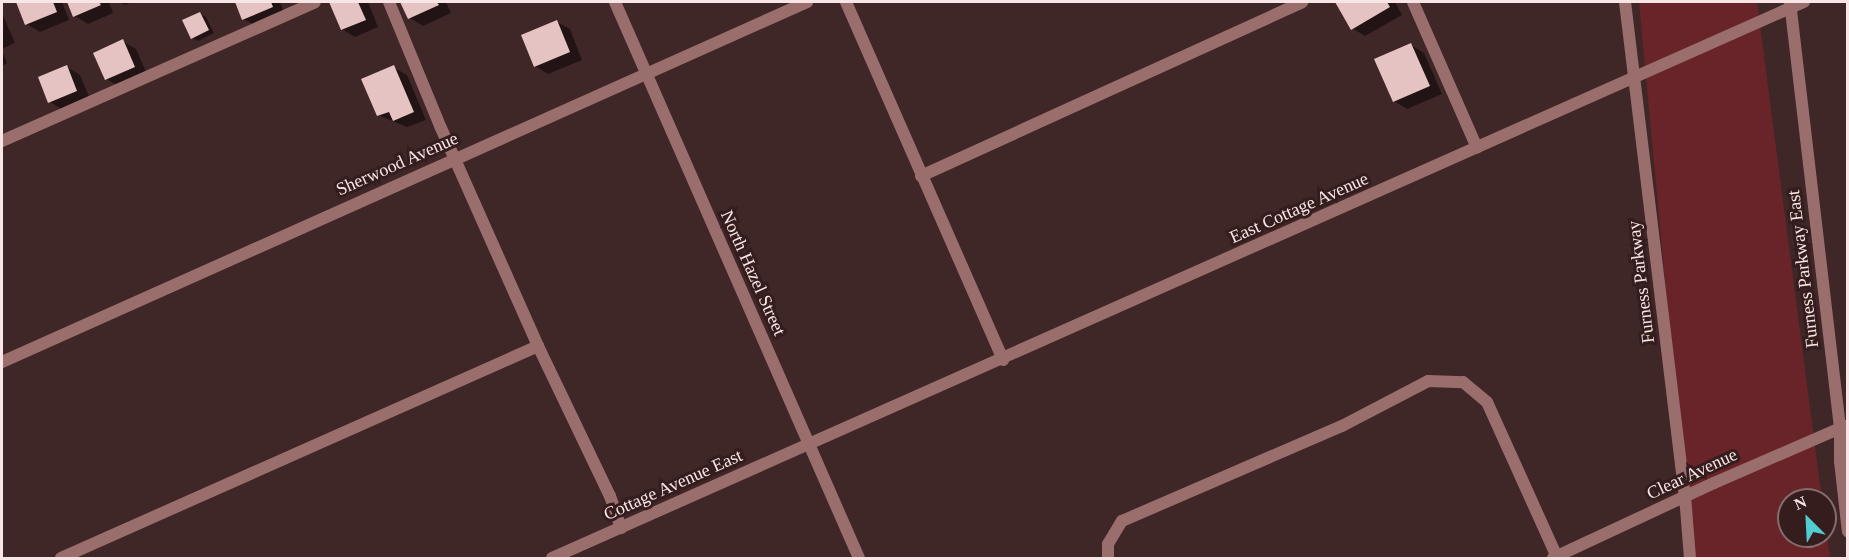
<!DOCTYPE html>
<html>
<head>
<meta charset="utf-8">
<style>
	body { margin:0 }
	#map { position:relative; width:1849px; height:560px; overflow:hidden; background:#402727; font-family:Georgia,serif }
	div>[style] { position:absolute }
	.green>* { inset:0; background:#692429 }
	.shadow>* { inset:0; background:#0007 }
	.building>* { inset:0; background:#e5c3c2 }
	.lane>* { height:12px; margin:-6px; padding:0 6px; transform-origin:6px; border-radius:6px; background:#9b6e6e }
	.street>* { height:12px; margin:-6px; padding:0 6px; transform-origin:6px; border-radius:6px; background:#9b6e6e }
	span { translate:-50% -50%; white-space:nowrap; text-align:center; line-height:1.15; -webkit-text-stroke:6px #361d1d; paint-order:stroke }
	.street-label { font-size:18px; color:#f8e6e6 }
	.frame { position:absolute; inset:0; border:3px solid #f8e6e6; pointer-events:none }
	.north { position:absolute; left:1777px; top:488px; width:60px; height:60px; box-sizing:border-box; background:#361d1d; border:2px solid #846d6d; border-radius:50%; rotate:336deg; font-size:16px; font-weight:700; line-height:24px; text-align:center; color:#f8e6e6 }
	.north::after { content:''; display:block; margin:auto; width:21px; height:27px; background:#51ccd1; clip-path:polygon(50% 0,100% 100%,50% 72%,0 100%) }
</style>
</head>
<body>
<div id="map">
	<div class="green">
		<i style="clip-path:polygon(1639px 2px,1757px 2px,1822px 500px,1789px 500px,1789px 536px,1825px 536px,1825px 523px,1830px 558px,1691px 558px)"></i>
	</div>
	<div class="shadow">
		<i style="clip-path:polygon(17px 2px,62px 2px,69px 20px,40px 32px,27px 24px)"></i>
		<i style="clip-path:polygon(68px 2px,109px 2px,113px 13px,88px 24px,75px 16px)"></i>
		<i style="clip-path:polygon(119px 2px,132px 2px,125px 5px)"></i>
		<i style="clip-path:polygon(236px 2px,280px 2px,285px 14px,257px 26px,243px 19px)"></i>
		<i style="clip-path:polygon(368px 2px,378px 27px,355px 37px,342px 29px,331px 3px)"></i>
		<i style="clip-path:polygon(401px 2px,446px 2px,451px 13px,423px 26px,410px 18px)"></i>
		<i style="clip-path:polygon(1336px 2px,1395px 2px,1402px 15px,1365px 36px,1352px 28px)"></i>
		<i style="clip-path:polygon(2px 13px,15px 43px,2px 49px)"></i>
		<i style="clip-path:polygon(200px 14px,206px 17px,214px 33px,198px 41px,192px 38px)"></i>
		<i style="clip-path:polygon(557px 22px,570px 29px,582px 60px,548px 74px,535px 66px)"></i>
		<i style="clip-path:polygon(122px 41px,136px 49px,147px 74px,119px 86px,106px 79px)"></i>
		<i style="clip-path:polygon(1411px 45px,1424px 53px,1442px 94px,1407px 109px,1394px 101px)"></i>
		<i style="clip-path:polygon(2px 50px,7px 63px,2px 66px)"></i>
		<i style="clip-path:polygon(67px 67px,80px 75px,90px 99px,63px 110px,50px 102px,39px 78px)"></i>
		<i style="clip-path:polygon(393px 67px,407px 75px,426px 120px,407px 127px,378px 115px)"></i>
	</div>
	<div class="building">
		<i style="clip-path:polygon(16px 2px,53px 2px,57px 12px,25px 25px)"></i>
		<i style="clip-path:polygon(67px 2px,99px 2px,101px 5px,73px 17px)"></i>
		<i style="clip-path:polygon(235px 2px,271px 2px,273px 7px,242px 20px)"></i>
		<i style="clip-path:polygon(329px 2px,358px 2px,366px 20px,341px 30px)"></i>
		<i style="clip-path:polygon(400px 2px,437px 2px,439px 5px,408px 19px)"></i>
		<i style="clip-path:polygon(1335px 2px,1387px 2px,1390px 7px,1351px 30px)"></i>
		<i style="clip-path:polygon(200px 12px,209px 30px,191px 39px,182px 20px)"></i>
		<i style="clip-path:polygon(557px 20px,570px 52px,534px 67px,521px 35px)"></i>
		<i style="clip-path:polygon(123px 39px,135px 67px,105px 80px,93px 53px)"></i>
		<i style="clip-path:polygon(1411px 43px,1430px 86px,1393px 102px,1374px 59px)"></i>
		<i style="clip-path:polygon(67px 65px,77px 91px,48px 103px,38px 77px)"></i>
		<i style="clip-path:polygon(394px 65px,414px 112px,393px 121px,389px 112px,377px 116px,361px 79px)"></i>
	</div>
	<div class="lane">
		<i style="left:389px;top:2px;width:136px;rotate:67.6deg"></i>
		<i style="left:441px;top:128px;width:239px;rotate:66deg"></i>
		<i style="left:538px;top:346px;width:166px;rotate:64.4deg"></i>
		<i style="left:610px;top:496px;width:34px;rotate:71deg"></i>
		<i style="left:846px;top:2px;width:391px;rotate:66.3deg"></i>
		<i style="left:1413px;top:2px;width:159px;rotate:66.3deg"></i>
		<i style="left:2px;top:141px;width:342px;rotate:-23.9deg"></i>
		<i style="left:921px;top:176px;width:419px;rotate:-24.5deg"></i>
		<i style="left:61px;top:558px;width:522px;rotate:-23.96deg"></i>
		<i style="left:1108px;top:558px;width:14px;rotate:-90deg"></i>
		<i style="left:1108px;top:544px;width:27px;rotate:-59deg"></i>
		<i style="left:1122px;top:521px;width:240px;rotate:-23.4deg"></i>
		<i style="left:1342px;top:426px;width:97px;rotate:-27.6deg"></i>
		<i style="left:1428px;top:381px;width:35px;rotate:2deg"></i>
		<i style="left:1463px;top:382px;width:31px;rotate:40deg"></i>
		<i style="left:1487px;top:402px;width:170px;rotate:65.7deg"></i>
	</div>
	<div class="street">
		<i style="left:615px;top:2px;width:607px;rotate:66.31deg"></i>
		<i style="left:1625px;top:2px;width:498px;rotate:83.1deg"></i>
		<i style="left:1685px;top:496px;width:62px;rotate:85.4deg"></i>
		<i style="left:1790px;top:2px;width:430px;rotate:83.3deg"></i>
		<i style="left:1840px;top:429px;width:32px;rotate:90deg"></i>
		<i style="left:1840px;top:461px;width:71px;rotate:83.6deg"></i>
		<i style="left:2px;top:362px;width:882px;rotate:-24.09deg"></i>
		<i style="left:552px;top:558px;width:1370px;rotate:-23.95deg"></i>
		<i style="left:1553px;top:558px;width:178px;rotate:-25deg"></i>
		<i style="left:1714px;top:483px;width:143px;rotate:-23.5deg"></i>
	</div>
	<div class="street-label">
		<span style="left:397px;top:164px;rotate:-24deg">Sherwood Avenue</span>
		<span style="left:1299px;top:208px;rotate:-24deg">East Cottage Avenue</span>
		<span style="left:1803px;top:269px;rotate:-97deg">Furness Parkway East</span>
		<span style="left:753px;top:273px;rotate:66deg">North Hazel Street</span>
		<span style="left:1641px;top:282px;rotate:-97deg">Furness Parkway</span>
		<span style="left:1692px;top:474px;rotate:-25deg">Clear Avenue</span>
		<span style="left:673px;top:485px;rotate:-24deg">Cottage Avenue East</span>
	</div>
	<div class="frame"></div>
	<div class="north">N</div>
</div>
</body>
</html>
